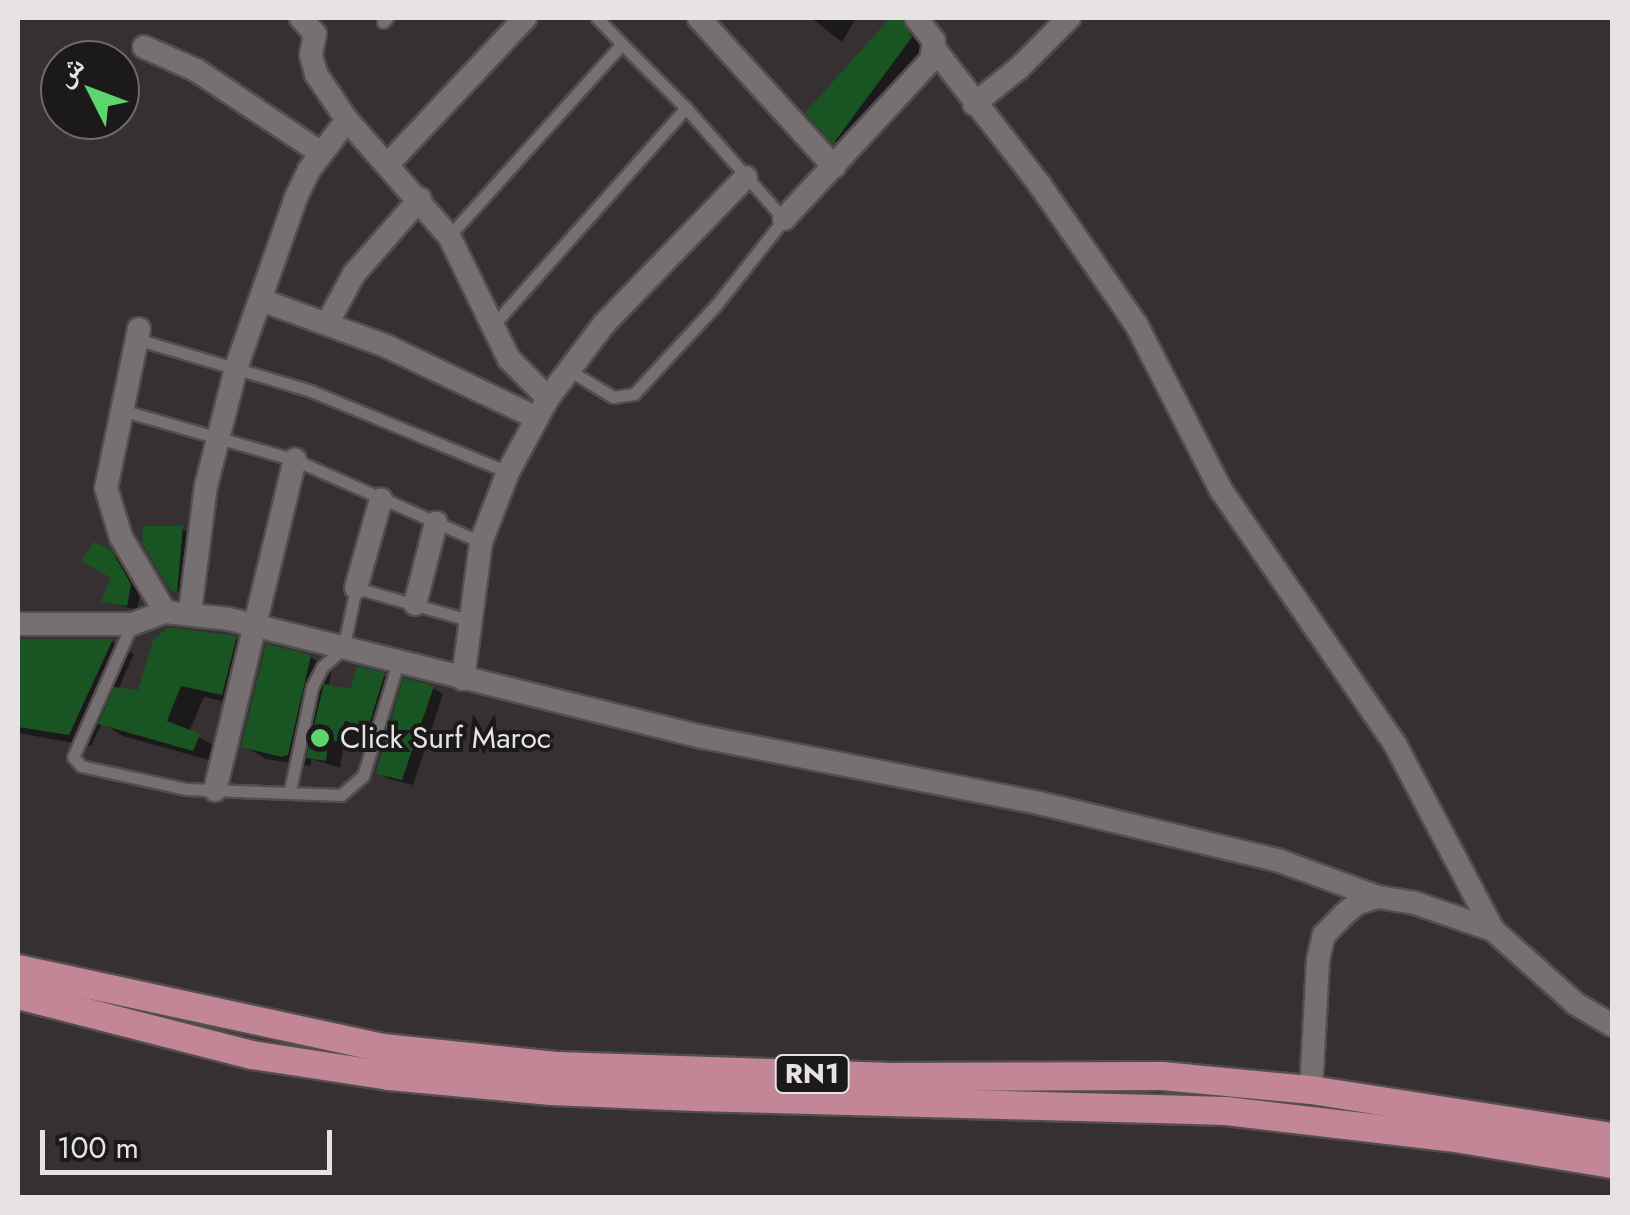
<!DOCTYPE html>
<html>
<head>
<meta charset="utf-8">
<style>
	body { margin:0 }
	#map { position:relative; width:1630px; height:1215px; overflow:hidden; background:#363032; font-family:Jost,"Noto Naskh Arabic",sans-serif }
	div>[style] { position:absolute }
	.shadow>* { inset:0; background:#0007 }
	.building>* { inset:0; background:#195523 }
	.roads { filter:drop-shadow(2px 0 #524d4e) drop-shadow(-2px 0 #524d4e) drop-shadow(0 2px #524d4e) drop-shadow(0 -2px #524d4e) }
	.service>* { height:11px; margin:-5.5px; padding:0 5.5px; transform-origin:5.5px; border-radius:5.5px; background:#777072 }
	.minor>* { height:22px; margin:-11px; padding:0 11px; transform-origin:11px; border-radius:11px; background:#777072 }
	.trunk>* { height:28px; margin:-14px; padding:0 14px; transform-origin:14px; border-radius:14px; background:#c28697 }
	.dots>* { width:28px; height:28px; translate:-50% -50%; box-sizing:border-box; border:5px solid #1b191a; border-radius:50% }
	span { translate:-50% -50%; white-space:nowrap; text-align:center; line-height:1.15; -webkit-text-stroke:8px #1b191a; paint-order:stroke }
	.shield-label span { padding:2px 8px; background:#1b191a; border:2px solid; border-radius:8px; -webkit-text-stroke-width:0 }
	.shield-label { font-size:28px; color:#e7e3e4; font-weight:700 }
	.poi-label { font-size:30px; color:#e7e3e4 }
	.left { translate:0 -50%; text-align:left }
	.frame { position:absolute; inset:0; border:20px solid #e7e3e4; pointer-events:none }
	.north { position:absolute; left:40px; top:40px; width:100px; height:100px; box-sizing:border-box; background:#1b191a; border:2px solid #6d6a6b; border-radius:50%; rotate:312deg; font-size:28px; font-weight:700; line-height:40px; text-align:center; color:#e7e3e4 }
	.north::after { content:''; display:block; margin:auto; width:35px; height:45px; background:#5dd56d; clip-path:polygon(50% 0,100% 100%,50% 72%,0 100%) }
	.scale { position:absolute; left:40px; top:1130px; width:292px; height:45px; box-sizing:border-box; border:5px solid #e7e3e4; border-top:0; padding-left:12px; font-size:30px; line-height:35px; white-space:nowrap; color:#e7e3e4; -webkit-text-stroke:8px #1b191a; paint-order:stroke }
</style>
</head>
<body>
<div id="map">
	<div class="shadow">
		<i style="clip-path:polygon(811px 18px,856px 18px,842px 42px)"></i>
		<i style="clip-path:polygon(893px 18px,918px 25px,932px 51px,855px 154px,835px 142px,809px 113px)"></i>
		<i style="clip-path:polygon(182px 529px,199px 538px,189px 598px,171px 587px)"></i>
		<i style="clip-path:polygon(95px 545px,122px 560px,141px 592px,137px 610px,104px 601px,114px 577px)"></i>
		<i style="clip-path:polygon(236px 639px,258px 652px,245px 706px,204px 697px,189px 732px,221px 749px,216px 762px,123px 736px,102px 723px,91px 746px,18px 733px,18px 642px,113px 642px,134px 654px,118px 690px,140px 692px)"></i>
		<i style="clip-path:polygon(310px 657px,332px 670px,328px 688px,353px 692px,384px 676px,399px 684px,383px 735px,361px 728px,352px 748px,343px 749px,340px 768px,312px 759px,310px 766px,266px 759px,244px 746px)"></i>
		<i style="clip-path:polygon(433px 688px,443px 694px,413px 785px,389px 779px,379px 773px)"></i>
	</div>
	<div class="building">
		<i style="clip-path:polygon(890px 18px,901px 18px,912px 37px,833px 144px,805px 113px)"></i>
		<i style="clip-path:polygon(143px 526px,183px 526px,177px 593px,169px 589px,142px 543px)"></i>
		<i style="clip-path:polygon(94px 542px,112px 551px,131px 584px,127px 606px,101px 602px,111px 578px,81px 561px)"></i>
		<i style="clip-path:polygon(168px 627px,237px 636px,222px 695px,181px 686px,167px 721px,200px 734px,193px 751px,98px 724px,114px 687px,138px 690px,153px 640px)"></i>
		<i style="clip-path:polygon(18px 639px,113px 639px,69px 735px,18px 727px)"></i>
		<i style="clip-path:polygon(266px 644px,311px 655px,288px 755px,282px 757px,241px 747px)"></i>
		<i style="clip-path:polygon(356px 666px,385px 673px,368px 728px,345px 721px,337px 741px,328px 742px,326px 761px,306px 758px,324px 684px,351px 689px)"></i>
		<i style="clip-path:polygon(403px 678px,434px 686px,402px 780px,376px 774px)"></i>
	</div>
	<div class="roads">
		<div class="service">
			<i style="left:597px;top:18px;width:36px;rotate:46deg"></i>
			<i style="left:383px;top:22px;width:6px;rotate:-45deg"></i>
			<i style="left:449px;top:236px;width:258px;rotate:-48deg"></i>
			<i style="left:622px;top:44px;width:91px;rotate:45deg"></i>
			<i style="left:495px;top:323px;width:288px;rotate:-48.4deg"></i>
			<i style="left:686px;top:108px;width:148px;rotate:48.6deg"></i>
			<i style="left:784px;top:219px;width:110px;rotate:128.3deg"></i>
			<i style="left:716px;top:305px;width:121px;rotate:132.7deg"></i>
			<i style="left:634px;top:394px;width:21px;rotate:172deg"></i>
			<i style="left:613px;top:397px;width:52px;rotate:-148.5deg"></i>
			<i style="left:136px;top:339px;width:183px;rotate:16.5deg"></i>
			<i style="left:311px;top:391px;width:213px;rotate:22.4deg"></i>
			<i style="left:121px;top:410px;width:181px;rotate:16deg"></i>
			<i style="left:295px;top:460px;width:203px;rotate:23.8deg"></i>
			<i style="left:132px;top:624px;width:145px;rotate:113.9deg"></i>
			<i style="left:73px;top:757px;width:12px;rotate:48deg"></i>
			<i style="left:81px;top:766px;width:107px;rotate:12.4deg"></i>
			<i style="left:186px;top:789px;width:155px;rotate:2.2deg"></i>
			<i style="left:341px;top:795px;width:29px;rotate:-41deg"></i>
			<i style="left:363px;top:776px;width:119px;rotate:-72.9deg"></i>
			<i style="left:290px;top:790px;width:105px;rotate:-77.9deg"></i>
			<i style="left:312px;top:687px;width:22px;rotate:-63deg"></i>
			<i style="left:322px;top:667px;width:28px;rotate:-41deg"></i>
			<i style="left:343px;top:649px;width:62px;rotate:-78deg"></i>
			<i style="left:356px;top:588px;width:116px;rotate:15.9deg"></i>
		</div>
		<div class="minor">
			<i style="left:301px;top:18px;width:21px;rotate:49deg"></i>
			<i style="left:315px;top:34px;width:21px;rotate:101deg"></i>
			<i style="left:311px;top:55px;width:20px;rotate:75deg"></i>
			<i style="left:316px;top:74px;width:55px;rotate:56deg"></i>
			<i style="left:699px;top:18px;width:201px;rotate:47.8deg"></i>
			<i style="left:144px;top:47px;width:57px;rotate:23.9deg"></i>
			<i style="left:196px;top:70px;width:150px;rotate:33.6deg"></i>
			<i style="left:936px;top:51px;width:170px;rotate:52.2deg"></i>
			<i style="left:1040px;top:185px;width:169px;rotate:55.4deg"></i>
			<i style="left:1136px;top:324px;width:186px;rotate:62.9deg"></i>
			<i style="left:1221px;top:490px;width:310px;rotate:55.6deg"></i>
			<i style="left:1396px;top:746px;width:208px;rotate:62.2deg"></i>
			<i style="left:1493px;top:930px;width:111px;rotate:41.7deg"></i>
			<i style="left:1576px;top:1004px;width:42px;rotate:30.3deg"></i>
			<i style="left:974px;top:104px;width:58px;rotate:-38.7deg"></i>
			<i style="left:1019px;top:68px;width:71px;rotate:-45deg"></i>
			<i style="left:389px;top:163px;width:199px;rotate:-46.8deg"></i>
			<i style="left:784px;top:219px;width:217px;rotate:-47.2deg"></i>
			<i style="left:931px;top:60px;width:19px;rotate:-81deg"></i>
			<i style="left:934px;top:41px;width:29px;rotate:-128deg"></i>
			<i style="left:261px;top:300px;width:133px;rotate:20.2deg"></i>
			<i style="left:386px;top:346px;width:167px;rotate:25.5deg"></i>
			<i style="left:328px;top:322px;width:55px;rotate:-61.6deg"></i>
			<i style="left:354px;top:274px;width:100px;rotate:-48.7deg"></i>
			<i style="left:139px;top:329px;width:162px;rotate:101.7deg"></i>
			<i style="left:106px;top:488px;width:51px;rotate:73deg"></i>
			<i style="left:121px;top:537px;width:87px;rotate:59.6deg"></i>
			<i style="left:356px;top:588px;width:92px;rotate:-74.3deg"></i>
			<i style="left:415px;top:604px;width:84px;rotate:-75.5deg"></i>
			<i style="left:190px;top:612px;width:127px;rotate:-82.8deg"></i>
			<i style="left:206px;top:486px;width:122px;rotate:-75.7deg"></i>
			<i style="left:236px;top:368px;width:183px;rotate:-70.6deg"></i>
			<i style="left:297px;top:195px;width:28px;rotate:-64deg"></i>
			<i style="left:309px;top:170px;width:63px;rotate:-52.8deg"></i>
			<i style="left:347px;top:120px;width:154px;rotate:48.7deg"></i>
			<i style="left:449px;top:236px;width:137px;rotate:64deg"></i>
			<i style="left:509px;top:359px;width:55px;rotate:45deg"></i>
			<i style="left:18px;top:624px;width:114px"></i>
			<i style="left:132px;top:624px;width:35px;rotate:-20deg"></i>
			<i style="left:165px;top:612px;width:64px;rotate:6.2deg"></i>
			<i style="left:229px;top:619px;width:488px;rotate:14deg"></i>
			<i style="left:703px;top:737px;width:342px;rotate:11.1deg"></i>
			<i style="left:1039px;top:803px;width:248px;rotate:13.5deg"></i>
			<i style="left:1280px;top:861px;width:104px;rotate:20.2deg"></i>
			<i style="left:463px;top:679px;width:138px;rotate:-82.5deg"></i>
			<i style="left:481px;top:542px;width:75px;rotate:-68.9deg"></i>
			<i style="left:508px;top:472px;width:84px;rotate:-61.6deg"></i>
			<i style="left:548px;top:398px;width:93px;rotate:-52.9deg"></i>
			<i style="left:604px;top:324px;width:204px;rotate:-46deg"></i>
			<i style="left:215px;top:790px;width:340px;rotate:-76.4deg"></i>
			<i style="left:1311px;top:1090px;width:130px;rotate:-86.9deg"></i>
			<i style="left:1318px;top:960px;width:26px;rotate:-77deg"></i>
			<i style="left:1324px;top:935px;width:28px;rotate:-46deg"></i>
			<i style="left:1343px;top:915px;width:19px;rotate:-39deg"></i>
			<i style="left:1358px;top:903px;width:21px;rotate:-17deg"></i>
			<i style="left:1378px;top:897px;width:37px;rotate:9deg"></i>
			<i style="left:1415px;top:903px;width:83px;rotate:19.1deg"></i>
		</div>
		<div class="trunk">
			<i style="left:18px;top:969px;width:373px;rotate:12.2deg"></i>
			<i style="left:383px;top:1048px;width:58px;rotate:5.9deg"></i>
			<i style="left:441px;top:1054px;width:118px;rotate:5.9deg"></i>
			<i style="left:558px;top:1066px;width:327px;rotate:1.9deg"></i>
			<i style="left:885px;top:1077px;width:277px;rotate:-0.2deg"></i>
			<i style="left:1162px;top:1076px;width:150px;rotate:5.4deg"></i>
			<i style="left:1311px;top:1090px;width:305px;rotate:8.9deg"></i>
			<i style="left:18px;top:995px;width:242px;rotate:14.4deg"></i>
			<i style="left:252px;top:1055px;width:139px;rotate:8.7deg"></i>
			<i style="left:389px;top:1076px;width:163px;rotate:5.3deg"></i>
			<i style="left:551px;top:1091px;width:145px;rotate:2.4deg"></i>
			<i style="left:696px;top:1097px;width:530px;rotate:1.51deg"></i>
			<i style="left:1226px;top:1111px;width:225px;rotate:6.7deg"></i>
			<i style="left:1449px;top:1137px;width:165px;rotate:9.4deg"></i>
		</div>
	</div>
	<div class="dots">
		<i style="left:320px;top:738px;background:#5dd56d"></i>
	</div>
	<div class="shield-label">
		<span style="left:812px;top:1074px">RN1</span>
	</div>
	<div class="poi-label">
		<span class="left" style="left:340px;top:738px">Click Surf Maroc</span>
	</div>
	<div class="frame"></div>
	<div class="north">ش</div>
	<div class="scale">100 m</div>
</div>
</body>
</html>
